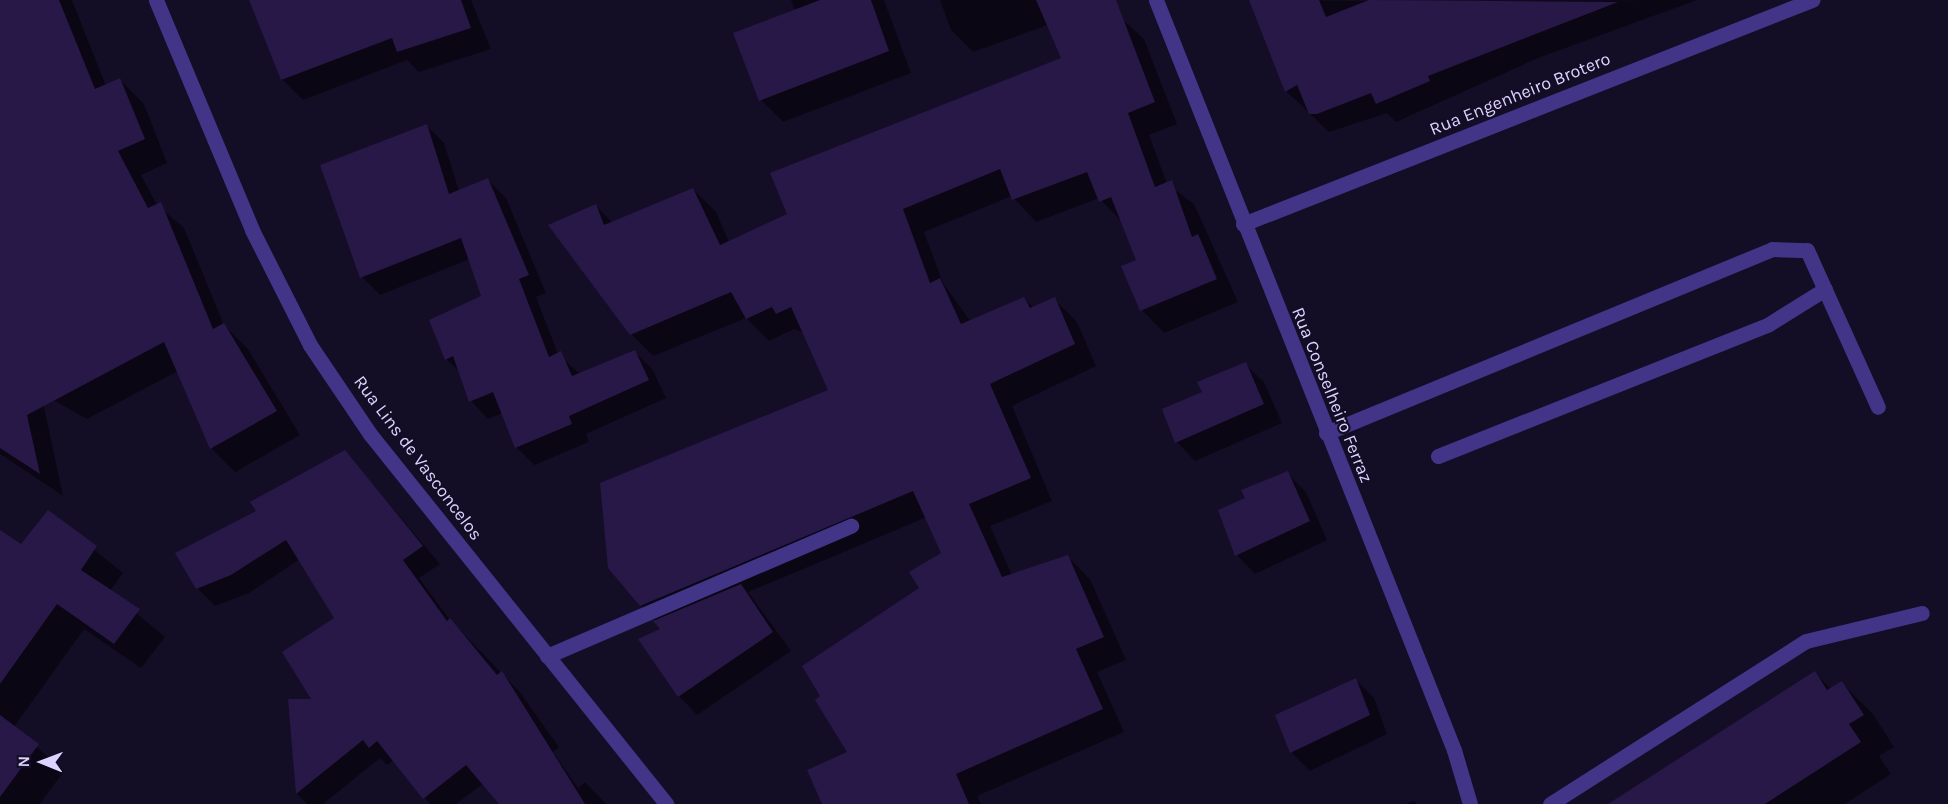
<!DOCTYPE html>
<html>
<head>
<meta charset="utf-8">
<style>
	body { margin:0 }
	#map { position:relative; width:1948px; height:804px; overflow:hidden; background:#140d26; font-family:Karla,sans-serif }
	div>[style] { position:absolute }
	.shadow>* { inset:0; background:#0007 }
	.building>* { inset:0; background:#271848 }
	.minor>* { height:15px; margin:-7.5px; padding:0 7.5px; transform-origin:7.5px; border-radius:7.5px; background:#423588 }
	span { translate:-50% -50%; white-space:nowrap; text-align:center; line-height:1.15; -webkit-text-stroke:4.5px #140d26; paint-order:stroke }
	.street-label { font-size:18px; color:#ddd3ff }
	.north { position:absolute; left:12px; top:732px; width:60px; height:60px; -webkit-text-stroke:4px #140d26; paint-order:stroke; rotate:271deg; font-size:16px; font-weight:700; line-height:24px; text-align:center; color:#ddd3ff }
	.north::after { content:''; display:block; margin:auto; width:21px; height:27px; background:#ddd3ff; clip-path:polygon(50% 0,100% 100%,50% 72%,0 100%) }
</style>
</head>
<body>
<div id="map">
	<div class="shadow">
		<i style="clip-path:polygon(0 0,72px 0,106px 86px,120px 80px,144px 104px,167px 163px,141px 175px,157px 205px,184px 228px,224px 325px,248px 349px,300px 435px,235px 472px,211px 448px,178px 371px,87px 419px,41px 393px,63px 496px,0 454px)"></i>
		<i style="clip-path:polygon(250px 0,471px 0,491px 49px,419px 72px,407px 60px,303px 100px,282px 79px)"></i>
		<i style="clip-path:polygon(791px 0,884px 0,911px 73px,783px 122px,761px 100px,795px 11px)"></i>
		<i style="clip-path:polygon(940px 0,1101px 0,1144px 39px,1177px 124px,1149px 135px,1167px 184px,1194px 204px,1238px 302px,1164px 333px,1142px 310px,1138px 261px,1124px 224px,1099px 198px,1036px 222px,1012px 196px,924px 232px,943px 283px,971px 322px,1024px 299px,1034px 308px,1054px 299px,1077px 322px,1096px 366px,1012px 406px,1052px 501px,990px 526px,1012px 575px,1068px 557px,1090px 579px,1126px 660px,1097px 672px,1124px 732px,977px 796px,981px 804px,823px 804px,921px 588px,943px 554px,927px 517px,748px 592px,791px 651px,697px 715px,679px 696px,663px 630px,641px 605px,830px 391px,804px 333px,794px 329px,769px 341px,746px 318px,653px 356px,631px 334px,596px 206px,613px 223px,693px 189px,716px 212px,729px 242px,789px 214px,1063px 59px,1048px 25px,973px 52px,951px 30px)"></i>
		<i style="clip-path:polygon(1251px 0,1409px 1px,1697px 0,1538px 58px,1396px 122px,1387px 113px,1329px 132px,1286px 91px)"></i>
		<i style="clip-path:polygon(426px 125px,444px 143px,459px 191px,488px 180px,506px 198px,546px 293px,536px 297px,558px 354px,580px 374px,635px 352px,653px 370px,666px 398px,586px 434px,589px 442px,534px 465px,516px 447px,503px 413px,488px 419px,471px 401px,460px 372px,446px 359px,483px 297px,470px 259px,380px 295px,362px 277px)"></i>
		<i style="clip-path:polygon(1245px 364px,1264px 382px,1282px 423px,1195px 461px,1177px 442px,1204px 393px)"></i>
		<i style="clip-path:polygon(345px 452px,440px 564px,419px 578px,450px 620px,519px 691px,559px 747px,553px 752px,578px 788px,585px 782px,606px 804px,502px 804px,484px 783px,456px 804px,430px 804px,394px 760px,387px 765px,380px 758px,323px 804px,307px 804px,297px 794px,289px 701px,313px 700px,336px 618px,300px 559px,249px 593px,215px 606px,197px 588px,258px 511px)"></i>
		<i style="clip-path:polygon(1287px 473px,1306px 492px,1327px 540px,1255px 574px,1237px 555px,1247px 499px)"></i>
		<i style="clip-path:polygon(48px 512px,123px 573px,110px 591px,165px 637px,141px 668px,84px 629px,14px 727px,64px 771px,40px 804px,0 804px,0 531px,21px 546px)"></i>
		<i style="clip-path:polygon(1815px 673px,1831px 689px,1842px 683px,1873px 714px,1894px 747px,1879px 756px,1891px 774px,1845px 804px,1611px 804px)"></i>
		<i style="clip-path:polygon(1356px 680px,1374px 698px,1387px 734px,1310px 771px,1292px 753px,1277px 716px)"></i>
		<i style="clip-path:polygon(1414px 801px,1417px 804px,1406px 804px)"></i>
	</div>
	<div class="building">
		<i style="clip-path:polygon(0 0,59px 0,95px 89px,120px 78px,145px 139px,118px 151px,148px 208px,161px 202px,213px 329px,224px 323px,277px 411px,210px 449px,164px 342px,27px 415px,40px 474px,0 448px)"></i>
		<i style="clip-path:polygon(249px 0,461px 0,471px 28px,397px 52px,392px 38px,281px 80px)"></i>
		<i style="clip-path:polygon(820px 0,871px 0,889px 51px,759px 101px,733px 33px)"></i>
		<i style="clip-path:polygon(1036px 0,1116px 0,1155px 102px,1128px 113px,1155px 187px,1172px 180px,1192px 237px,1198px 234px,1217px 279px,1140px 311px,1121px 266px,1136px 260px,1111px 197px,1099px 202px,1087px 172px,1012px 200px,1000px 169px,903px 209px,930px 283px,940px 278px,961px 324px,1024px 297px,1030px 308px,1055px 297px,1075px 344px,990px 384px,1031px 478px,969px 504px,1002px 577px,1068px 555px,1104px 637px,1076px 649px,1103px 709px,956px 774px,969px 804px,822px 804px,807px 770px,847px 752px,815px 700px,820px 696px,802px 666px,919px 588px,909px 572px,941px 553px,913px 491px,640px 606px,608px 568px,600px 483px,828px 390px,791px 307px,776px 314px,772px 307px,746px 319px,731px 292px,630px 335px,548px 225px,596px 204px,604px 225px,693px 188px,720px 245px,787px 214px,770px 173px,1061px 58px)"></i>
		<i style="clip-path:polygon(1249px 0,1319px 0,1326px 17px,1369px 0,1618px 2px,1428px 76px,1430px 81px,1376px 104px,1371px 93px,1317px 114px,1309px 114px,1297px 85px,1285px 92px)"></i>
		<i style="clip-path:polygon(427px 124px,449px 194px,488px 178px,529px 275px,519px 279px,549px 357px,561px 351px,572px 376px,635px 350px,649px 380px,569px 416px,572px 424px,515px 448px,493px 392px,469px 402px,453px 356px,445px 360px,429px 320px,481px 296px,461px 238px,360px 278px,320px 165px)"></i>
		<i style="clip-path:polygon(1246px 362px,1264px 404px,1175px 443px,1162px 409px,1202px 392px,1197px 382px)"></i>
		<i style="clip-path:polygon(345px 450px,423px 546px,403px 560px,447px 621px,450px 618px,497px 675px,502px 671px,585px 804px,499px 804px,466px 765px,423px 799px,377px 741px,369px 748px,363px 740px,296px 794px,288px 699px,311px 699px,282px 652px,334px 618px,286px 540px,231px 575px,196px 589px,175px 553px,256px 511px,250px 502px)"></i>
		<i style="clip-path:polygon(1288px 471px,1310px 521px,1235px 556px,1218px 510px,1245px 498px,1241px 490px)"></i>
		<i style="clip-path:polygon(48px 510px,97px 546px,81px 570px,140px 609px,114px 644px,57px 604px,0 684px,0 530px,21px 544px)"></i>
		<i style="clip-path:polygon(741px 584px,773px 632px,678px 697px,638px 639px,660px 629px,653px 621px)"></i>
		<i style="clip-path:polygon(1815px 671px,1827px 690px,1842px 681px,1864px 715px,1849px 724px,1861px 742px,1765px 804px,1608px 804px)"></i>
		<i style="clip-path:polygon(1356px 678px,1370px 715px,1290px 753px,1275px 715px)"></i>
		<i style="clip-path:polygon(0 715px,39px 744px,0 797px)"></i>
	</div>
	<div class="minor">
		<i style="left:156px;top:0;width:249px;rotate:67.3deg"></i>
		<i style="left:252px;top:230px;width:129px;rotate:63.2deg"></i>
		<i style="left:310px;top:345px;width:107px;rotate:56deg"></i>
		<i style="left:370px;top:434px;width:474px;rotate:51.3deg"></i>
		<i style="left:1156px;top:0;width:807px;rotate:68.33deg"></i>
		<i style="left:1454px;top:750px;width:56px;rotate:73.5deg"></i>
		<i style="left:1243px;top:224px;width:612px;rotate:-21.49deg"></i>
		<i style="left:1326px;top:433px;width:482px;rotate:-22.4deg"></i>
		<i style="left:1772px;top:249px;width:35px;rotate:2deg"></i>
		<i style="left:1807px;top:250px;width:172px;rotate:65.7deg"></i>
		<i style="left:1438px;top:456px;width:356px;rotate:-21.7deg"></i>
		<i style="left:1769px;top:324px;width:66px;rotate:-32deg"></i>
		<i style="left:547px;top:656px;width:331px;rotate:-23.2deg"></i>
		<i style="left:1550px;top:804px;width:303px;rotate:-32.5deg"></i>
		<i style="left:1806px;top:641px;width:119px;rotate:-13.6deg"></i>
	</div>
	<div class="street-label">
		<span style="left:1520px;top:94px;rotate:-22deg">Rua Engenheiro Brotero</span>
		<span style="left:1332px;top:395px;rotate:68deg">Rua Conselheiro Ferraz</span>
		<span style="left:418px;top:458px;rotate:53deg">Rua Lins de Vasconcelos</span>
	</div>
	<div class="north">N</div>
</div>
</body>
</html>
